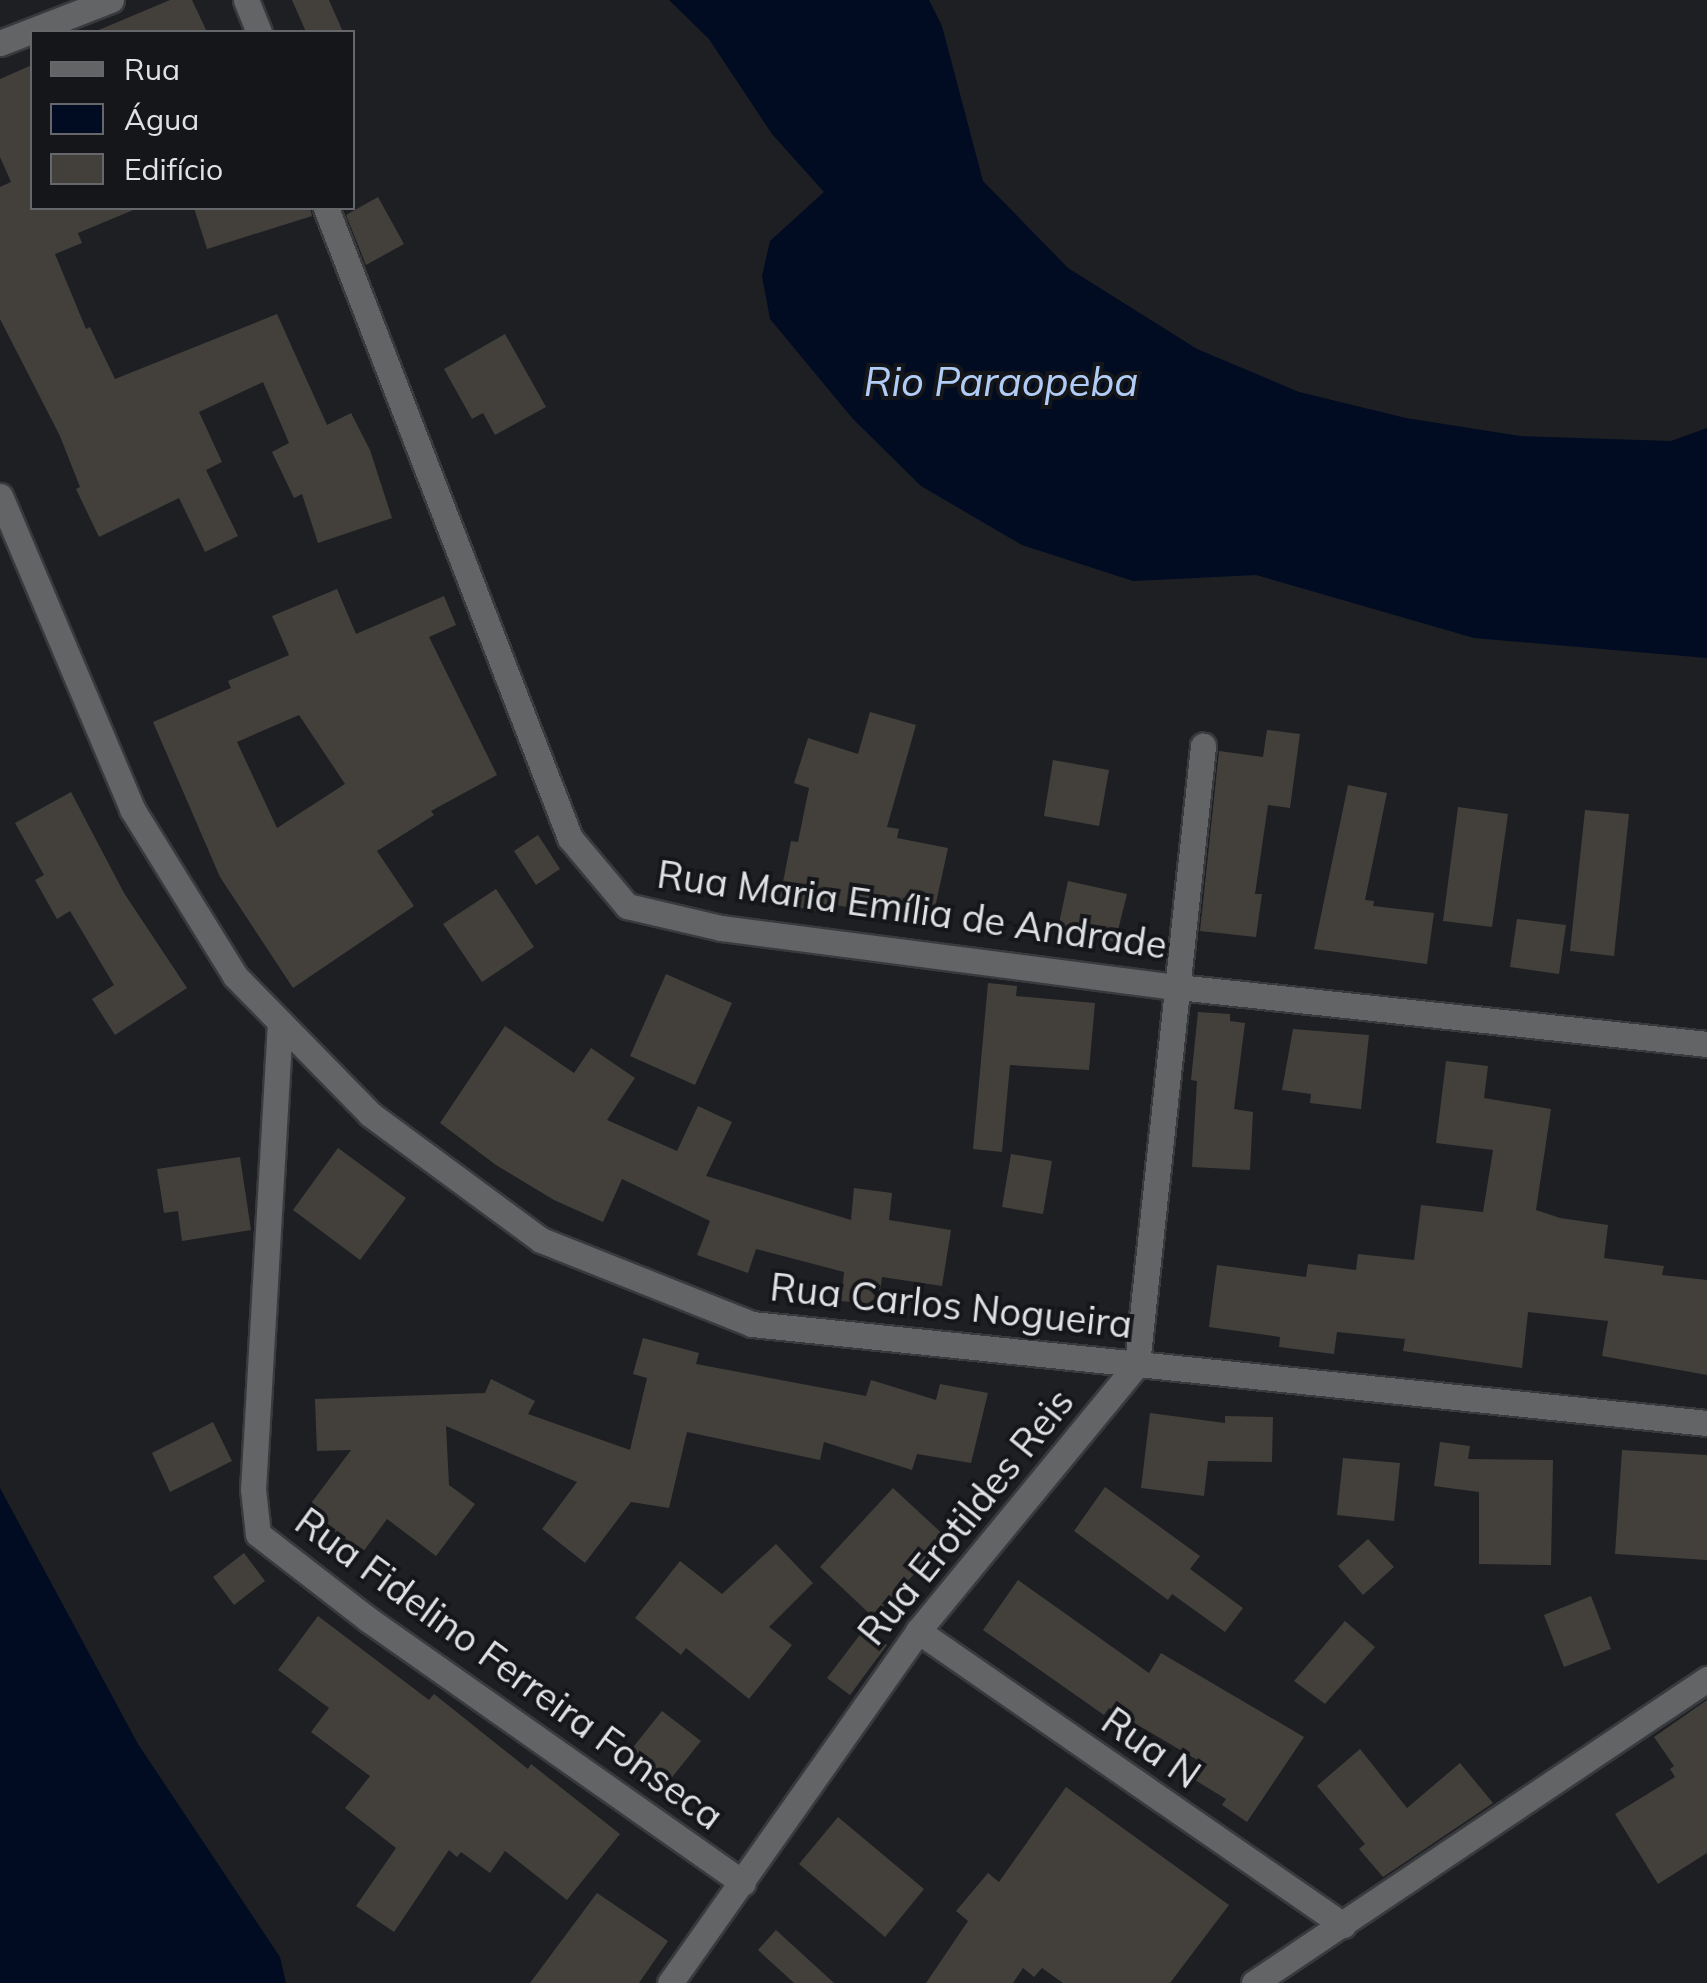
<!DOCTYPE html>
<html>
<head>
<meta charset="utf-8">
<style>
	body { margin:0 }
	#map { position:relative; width:1707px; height:1983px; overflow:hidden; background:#1d1f23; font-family:Mulish,sans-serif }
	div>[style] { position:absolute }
	.water>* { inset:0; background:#010b22 }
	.building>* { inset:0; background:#43403c }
	.roads { filter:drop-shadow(2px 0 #383a3e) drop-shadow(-2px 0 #383a3e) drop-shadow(0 2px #383a3e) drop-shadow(0 -2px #383a3e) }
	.minor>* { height:25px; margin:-12.5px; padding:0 12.5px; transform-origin:12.5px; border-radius:12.5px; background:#636466 }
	span { translate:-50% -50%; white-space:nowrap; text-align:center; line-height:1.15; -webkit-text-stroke:8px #14161a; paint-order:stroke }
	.street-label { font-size:38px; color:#dfe1e4 }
	.water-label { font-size:40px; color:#b1cdf7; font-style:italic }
	.legend { position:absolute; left:30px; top:30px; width:325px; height:180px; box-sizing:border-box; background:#14161a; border:2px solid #65676b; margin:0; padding:12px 18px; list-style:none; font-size:30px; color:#dfe1e4 }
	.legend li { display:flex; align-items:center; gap:20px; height:50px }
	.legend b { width:50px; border:2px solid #65676b }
</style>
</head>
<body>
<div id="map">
	<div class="water">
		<i style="clip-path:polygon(669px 0,929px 0,942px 26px,983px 181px,1068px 268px,1197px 349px,1299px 392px,1406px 418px,1520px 436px,1671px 441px,1707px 428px,1707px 658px,1474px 638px,1256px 575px,1133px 581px,1022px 545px,921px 486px,853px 419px,770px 319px,762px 276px,770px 241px,824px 192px,772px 134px,709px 39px)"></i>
		<i style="clip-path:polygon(0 1488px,138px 1744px,280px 1957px,286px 1983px,0 1983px)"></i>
	</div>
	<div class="building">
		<i style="clip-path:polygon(170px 0,192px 0,207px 32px,94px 32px)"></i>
		<i style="clip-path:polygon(292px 0,329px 0,343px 32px,306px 32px)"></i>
		<i style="clip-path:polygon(32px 65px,32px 208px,138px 208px,78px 233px,82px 243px,55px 254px,86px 329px,90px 327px,115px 379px,277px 314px,327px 425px,351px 413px,370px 450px,392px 518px,318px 543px,302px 494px,294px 498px,272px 452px,289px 443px,263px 382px,199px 412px,222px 462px,206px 470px,238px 536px,205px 552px,179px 498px,99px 537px,76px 489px,80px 487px,60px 436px,0 319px,0 187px,11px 182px,0 157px,0 79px)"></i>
		<i style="clip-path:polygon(378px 197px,404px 244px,366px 265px,346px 215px)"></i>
		<i style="clip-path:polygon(194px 208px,310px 208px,312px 216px,207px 249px)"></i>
		<i style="clip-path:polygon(505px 334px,546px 407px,495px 435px,483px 413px,472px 419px,444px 369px)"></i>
		<i style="clip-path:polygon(evenodd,337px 589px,356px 634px,444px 596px,456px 625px,429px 637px,497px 775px,431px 811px,434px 815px,377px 851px,414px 906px,293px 988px,220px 877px,153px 722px,231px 688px,228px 681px,289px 655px,272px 616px,337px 589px,299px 715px,345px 784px,277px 828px,237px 742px,299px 715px)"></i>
		<i style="clip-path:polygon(870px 712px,916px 725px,887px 827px,899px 829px,897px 838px,948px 848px,934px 912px,885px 903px,883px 914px,836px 905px,833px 915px,779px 903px,791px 841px,798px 842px,809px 788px,794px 783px,808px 738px,858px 754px)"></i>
		<i style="clip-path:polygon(1267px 730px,1300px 734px,1290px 808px,1268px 805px,1255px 894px,1262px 894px,1256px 937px,1200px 931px,1219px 751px,1263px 757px)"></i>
		<i style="clip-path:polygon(1053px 760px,1109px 770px,1099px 826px,1044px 816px)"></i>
		<i style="clip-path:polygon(1348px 785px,1387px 793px,1365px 900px,1374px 901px,1373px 906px,1434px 913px,1427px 964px,1314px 949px)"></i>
		<i style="clip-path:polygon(71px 792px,124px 893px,187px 988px,115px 1035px,92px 999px,114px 985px,70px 911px,57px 919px,35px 880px,44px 875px,15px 823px)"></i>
		<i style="clip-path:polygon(1458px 807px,1508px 814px,1492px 927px,1443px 921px)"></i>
		<i style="clip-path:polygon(1585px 810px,1629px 814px,1614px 956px,1570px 951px)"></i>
		<i style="clip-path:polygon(538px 835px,560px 869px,536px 885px,514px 851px)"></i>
		<i style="clip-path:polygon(1068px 881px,1127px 894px,1115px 942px,1058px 928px)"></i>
		<i style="clip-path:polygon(496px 889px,534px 947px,482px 982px,443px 924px)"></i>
		<i style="clip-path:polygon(1517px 919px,1566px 925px,1559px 974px,1510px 967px)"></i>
		<i style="clip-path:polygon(666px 974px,732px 1003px,695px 1085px,630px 1056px)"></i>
		<i style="clip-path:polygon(988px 983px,1017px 986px,1016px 996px,1095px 1003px,1089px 1070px,1010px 1065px,1002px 1152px,973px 1149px)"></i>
		<i style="clip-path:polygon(1198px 1012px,1230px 1014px,1230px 1021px,1245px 1023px,1234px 1109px,1253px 1112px,1250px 1170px,1192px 1167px,1197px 1081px,1191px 1080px)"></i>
		<i style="clip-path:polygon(505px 1026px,574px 1073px,591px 1048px,635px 1078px,607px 1120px,677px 1151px,698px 1106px,732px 1122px,706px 1176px,851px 1220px,854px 1188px,892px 1193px,889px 1220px,951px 1230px,942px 1286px,882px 1277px,878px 1305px,841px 1301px,844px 1272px,756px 1249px,748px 1273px,697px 1255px,710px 1221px,622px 1179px,603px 1222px,554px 1200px,496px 1165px,440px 1123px)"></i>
		<i style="clip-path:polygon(1293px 1029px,1369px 1035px,1361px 1109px,1310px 1103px,1311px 1094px,1282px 1090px)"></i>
		<i style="clip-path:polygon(1446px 1061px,1488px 1066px,1484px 1098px,1551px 1109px,1536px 1210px,1560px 1218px,1608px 1225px,1604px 1258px,1664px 1266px,1662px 1275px,1707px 1280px,1707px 1375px,1602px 1356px,1608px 1321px,1528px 1312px,1522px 1368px,1403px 1351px,1405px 1339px,1337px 1332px,1334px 1354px,1279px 1347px,1280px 1337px,1209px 1327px,1217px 1265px,1306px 1277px,1308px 1264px,1356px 1270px,1358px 1254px,1414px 1260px,1421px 1205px,1483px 1212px,1493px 1150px,1436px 1143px)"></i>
		<i style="clip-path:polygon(338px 1148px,406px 1198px,360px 1260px,293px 1210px)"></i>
		<i style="clip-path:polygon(1011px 1154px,1052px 1161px,1043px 1214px,1002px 1207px)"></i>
		<i style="clip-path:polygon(240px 1157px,251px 1230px,182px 1241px,178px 1211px,164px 1213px,157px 1169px)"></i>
		<i style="clip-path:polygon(643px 1338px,699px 1353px,696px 1364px,866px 1396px,871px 1380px,936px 1400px,940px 1384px,988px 1393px,971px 1463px,917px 1454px,912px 1470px,824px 1442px,820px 1460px,687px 1432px,669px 1508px,631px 1502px,585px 1563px,542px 1529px,577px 1482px,446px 1426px,449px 1485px,475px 1504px,436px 1556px,387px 1519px,363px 1552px,306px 1510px,351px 1450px,317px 1451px,315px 1399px,485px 1393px,491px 1379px,535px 1401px,528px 1414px,630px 1450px,647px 1378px,633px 1374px)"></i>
		<i style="clip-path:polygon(1150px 1413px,1225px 1423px,1225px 1416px,1273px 1417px,1272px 1462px,1208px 1461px,1204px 1496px,1141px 1488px)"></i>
		<i style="clip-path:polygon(213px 1422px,232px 1461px,170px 1492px,152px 1453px)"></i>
		<i style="clip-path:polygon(1440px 1442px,1470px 1446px,1468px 1459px,1553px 1460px,1551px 1565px,1479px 1564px,1479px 1492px,1434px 1486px)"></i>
		<i style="clip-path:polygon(1622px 1450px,1707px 1455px,1707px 1560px,1615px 1554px)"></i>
		<i style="clip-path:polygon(1343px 1458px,1400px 1463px,1394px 1521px,1337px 1515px)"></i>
		<i style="clip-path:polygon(1105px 1487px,1200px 1556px,1190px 1569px,1243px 1608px,1225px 1632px,1172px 1594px,1168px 1600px,1074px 1531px)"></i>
		<i style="clip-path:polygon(893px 1488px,948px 1539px,873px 1617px,820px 1567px)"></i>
		<i style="clip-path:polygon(1368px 1539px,1394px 1567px,1363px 1595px,1338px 1566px)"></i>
		<i style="clip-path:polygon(776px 1544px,813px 1583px,769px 1627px,792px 1645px,749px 1699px,686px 1648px,681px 1655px,635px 1618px,680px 1561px,722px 1594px)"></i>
		<i style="clip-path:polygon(244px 1553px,265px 1581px,234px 1605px,213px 1577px)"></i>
		<i style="clip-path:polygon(1018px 1580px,1149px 1673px,1161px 1653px,1304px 1737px,1247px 1822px,1222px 1805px,1226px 1799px,1190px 1777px,1199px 1761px,1109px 1708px,1104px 1715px,983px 1630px)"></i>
		<i style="clip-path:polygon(1591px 1596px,1611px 1649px,1564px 1667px,1544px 1615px)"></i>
		<i style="clip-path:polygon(318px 1616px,429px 1700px,434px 1694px,528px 1769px,531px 1764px,620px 1834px,567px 1900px,505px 1851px,490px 1873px,461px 1852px,457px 1857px,449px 1850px,394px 1932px,356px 1906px,396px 1848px,345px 1808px,370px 1776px,311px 1732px,329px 1708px,278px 1670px)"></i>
		<i style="clip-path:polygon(1345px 1621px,1375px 1647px,1325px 1704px,1294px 1681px)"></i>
		<i style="clip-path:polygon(865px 1628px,887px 1645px,850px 1695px,827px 1678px)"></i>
		<i style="clip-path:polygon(1707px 1700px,1707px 1853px,1658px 1884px,1615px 1814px,1675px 1777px,1670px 1769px,1674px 1766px,1654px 1737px)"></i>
		<i style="clip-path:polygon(662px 1711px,701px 1741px,669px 1781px,630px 1751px)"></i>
		<i style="clip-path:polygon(1360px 1749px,1407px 1808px,1460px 1763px,1493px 1803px,1383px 1877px,1359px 1849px,1365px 1844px,1317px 1786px)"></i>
		<i style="clip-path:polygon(1066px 1787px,1229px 1905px,1170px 1983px,1063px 1983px,1042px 1968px,1034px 1977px,1023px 1968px,1013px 1983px,926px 1983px,968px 1921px,956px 1911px,988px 1873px,999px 1882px)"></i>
		<i style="clip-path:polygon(838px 1817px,924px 1889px,885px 1937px,799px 1864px)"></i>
		<i style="clip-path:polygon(597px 1893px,668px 1941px,639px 1983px,530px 1983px)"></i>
		<i style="clip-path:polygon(776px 1930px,834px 1983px,794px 1983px,758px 1950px)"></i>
	</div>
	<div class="roads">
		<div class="minor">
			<i style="left:246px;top:0;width:35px;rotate:68deg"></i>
			<i style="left:0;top:43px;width:119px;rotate:-21.2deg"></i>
			<i style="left:326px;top:208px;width:676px;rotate:68.83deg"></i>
			<i style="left:570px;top:838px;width:89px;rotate:50deg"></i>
			<i style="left:627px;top:906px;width:97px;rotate:13.2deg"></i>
			<i style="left:721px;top:928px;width:461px;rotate:7.4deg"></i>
			<i style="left:1178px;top:987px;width:532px;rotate:6.15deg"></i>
			<i style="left:0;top:496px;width:340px;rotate:67.1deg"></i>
			<i style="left:132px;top:809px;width:196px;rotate:58.3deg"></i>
			<i style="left:235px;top:976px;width:193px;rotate:45.6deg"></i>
			<i style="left:370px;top:1114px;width:212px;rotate:36.4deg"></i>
			<i style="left:541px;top:1240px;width:227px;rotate:21.7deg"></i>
			<i style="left:752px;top:1324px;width:960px;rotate:5.92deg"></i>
			<i style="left:280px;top:1022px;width:468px;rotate:93.3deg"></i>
			<i style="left:253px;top:1489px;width:45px;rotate:83.7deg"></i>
			<i style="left:258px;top:1534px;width:140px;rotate:37.8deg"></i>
			<i style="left:369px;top:1620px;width:457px;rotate:35.1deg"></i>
			<i style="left:918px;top:1631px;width:517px;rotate:34.67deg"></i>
			<i style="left:670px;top:1983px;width:431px;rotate:-54.8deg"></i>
			<i style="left:918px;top:1631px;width:345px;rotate:-50.6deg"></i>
			<i style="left:1137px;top:1364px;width:622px;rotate:-83.9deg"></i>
			<i style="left:1254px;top:1983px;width:546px;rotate:-33.86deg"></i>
		</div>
	</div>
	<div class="street-label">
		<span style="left:912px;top:910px;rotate:8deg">Rua Maria Emília de Andrade</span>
		<span style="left:951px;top:1306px;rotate:6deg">Rua Carlos Nogueira</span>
		<span style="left:966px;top:1517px;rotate:-51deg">Rua Erotildes Reis</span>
		<span style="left:509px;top:1669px;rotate:36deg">Rua Fidelino Ferreira Fonseca</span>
		<span style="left:1151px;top:1748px;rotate:35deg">Rua N</span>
	</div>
	<div class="water-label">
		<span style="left:1001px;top:381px">Rio Paraopeba</span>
	</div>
	<ul class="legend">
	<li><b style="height:12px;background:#636466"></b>Rua</li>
	<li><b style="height:28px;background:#010b22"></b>Água</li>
	<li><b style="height:28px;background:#43403c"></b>Edifício</li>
	</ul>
</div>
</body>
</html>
